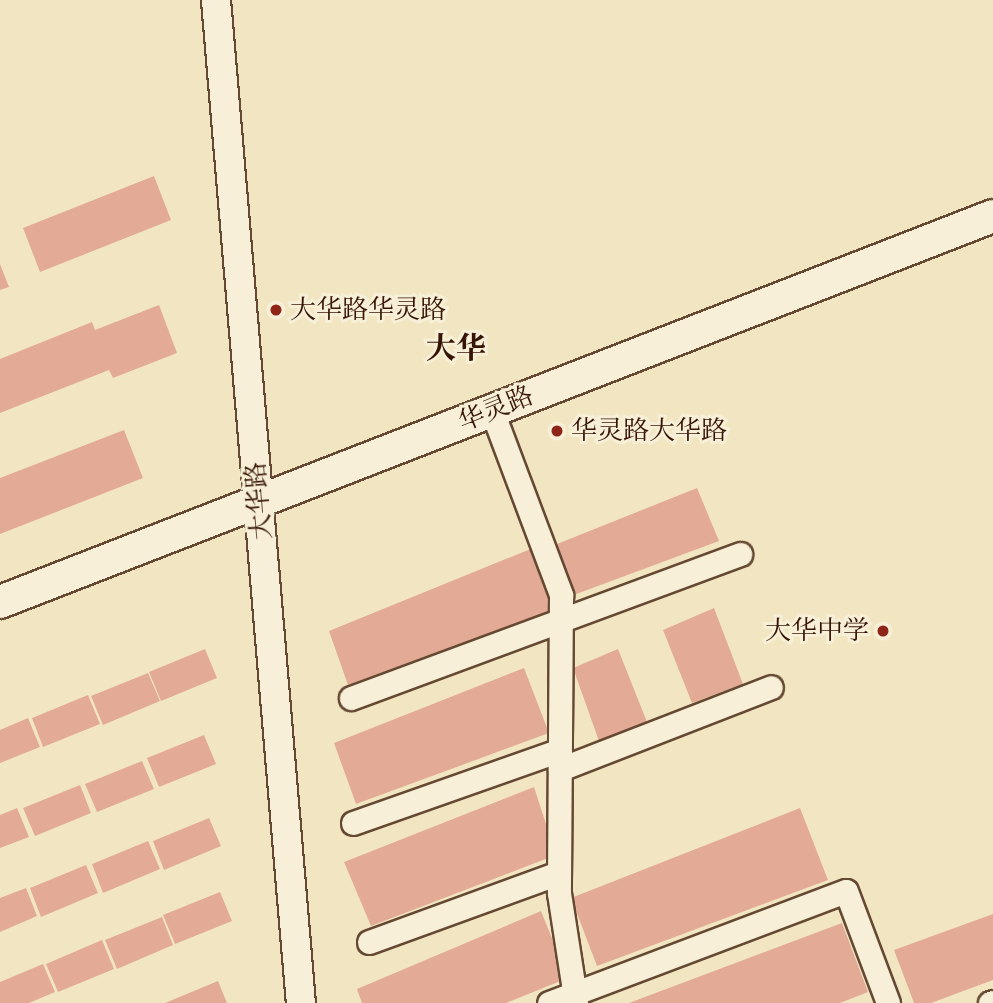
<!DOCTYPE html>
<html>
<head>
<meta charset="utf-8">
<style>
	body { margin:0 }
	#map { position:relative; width:993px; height:1003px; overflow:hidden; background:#f2e6c2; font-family:Alegreya,"Noto Serif SC",serif }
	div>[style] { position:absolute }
	.building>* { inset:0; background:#e3ab95 }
	.roads { filter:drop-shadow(2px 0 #654933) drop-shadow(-2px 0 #654933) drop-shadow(0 2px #654933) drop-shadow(0 -2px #654933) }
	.minor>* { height:23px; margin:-11.5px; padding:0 11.5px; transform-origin:11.5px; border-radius:11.5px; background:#f7efd7 }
	.tertiary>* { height:28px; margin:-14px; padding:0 14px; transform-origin:14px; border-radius:14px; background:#f7efd7 }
	.secondary>* { height:32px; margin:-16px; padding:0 16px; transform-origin:16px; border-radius:16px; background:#f7efd7 }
	.dots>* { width:19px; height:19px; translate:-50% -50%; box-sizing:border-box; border:4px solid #f7efd7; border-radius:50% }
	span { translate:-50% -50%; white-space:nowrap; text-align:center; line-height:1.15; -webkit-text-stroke:6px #f7efd7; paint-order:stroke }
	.poi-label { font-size:26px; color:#361503 }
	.left { translate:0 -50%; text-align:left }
	.right { translate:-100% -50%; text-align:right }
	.street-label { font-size:26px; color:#361503 }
	.quarter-label { font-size:30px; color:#361503; font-weight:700 }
</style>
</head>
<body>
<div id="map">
	<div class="building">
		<i style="clip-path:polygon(154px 176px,171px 220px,40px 272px,23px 228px)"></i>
		<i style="clip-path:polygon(0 264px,9px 287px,0 290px)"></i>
		<i style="clip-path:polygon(159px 305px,177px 353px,113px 378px,109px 370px,0 413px,0 359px,92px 322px,95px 330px)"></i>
		<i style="clip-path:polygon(124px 430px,143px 478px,0 534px,0 478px)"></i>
		<i style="clip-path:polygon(697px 488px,719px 541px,571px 596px,552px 546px)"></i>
		<i style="clip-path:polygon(533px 548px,555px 609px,348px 685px,329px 631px)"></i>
		<i style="clip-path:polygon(714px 608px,743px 684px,692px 703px,663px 630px)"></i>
		<i style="clip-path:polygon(205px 649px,217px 678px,161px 701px,149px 672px)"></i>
		<i style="clip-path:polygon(618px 649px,647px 722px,599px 741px,573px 668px)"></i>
		<i style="clip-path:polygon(524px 668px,549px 733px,356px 804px,334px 743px)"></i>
		<i style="clip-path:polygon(148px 673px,160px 701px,103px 725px,91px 696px)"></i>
		<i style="clip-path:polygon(88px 695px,100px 724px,43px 747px,32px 718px)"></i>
		<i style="clip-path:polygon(28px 718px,40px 747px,0 763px,0 730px)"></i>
		<i style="clip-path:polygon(204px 735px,216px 764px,159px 787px,147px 758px)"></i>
		<i style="clip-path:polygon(142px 761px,154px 789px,97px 812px,85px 784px)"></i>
		<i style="clip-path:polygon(80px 785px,91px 813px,35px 836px,23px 808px)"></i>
		<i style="clip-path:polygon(534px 787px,556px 855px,371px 926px,344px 862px)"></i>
		<i style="clip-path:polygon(17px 808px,29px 837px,0 848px,0 815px)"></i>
		<i style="clip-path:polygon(800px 808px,828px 880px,597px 966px,571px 898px)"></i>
		<i style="clip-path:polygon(209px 818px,221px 846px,164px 870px,153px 841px)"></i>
		<i style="clip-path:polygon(148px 841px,160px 869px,103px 893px,92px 864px)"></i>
		<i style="clip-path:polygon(86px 865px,98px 893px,41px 917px,30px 888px)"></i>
		<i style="clip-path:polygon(26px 888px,37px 916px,0 932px,0 898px)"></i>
		<i style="clip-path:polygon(220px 892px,232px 921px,175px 944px,163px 915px)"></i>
		<i style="clip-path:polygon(541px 911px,568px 978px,506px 1003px,362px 1003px,357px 989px)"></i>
		<i style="clip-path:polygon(993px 914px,993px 980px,931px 1003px,914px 1003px,894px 950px)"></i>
		<i style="clip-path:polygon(162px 917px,173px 945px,117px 969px,105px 940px)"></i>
		<i style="clip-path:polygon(842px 923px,868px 992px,840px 1003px,629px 1003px)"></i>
		<i style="clip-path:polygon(102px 940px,114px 969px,58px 992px,46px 964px)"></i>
		<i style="clip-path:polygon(43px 964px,55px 992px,29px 1003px,0 1003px,0 982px)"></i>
		<i style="clip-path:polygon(218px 981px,227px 1003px,165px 1003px)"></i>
	</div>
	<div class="roads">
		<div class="minor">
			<i style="left:492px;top:411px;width:197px;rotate:69.4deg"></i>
			<i style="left:561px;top:595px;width:298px;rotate:90.4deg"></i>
			<i style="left:559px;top:893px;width:111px;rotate:81.2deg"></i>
			<i style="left:351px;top:698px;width:415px;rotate:-20.3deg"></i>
			<i style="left:560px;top:769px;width:226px;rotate:-21.2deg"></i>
			<i style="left:353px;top:823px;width:219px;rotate:-19.4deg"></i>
			<i style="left:369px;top:942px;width:202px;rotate:-20deg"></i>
			<i style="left:549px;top:1003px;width:317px;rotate:-20.7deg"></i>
			<i style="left:846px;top:891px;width:120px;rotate:69.4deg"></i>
			<i style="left:990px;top:1003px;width:3px;rotate:-18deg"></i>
		</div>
		<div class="tertiary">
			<i style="left:216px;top:0;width:1007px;rotate:85.16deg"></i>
		</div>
		<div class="secondary">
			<i style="left:0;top:602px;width:1065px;rotate:-21.24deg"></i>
		</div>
	</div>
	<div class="dots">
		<i style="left:276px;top:310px;background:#8f2418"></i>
		<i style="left:557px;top:431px;background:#8f2418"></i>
		<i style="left:883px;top:631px;background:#8f2418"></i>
	</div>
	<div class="poi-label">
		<span class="left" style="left:290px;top:310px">大华路华灵路</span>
		<span class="left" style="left:571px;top:431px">华灵路大华路</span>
		<span class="right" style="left:869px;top:631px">大华中学</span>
	</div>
	<div class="street-label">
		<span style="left:496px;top:409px;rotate:-22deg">华灵路</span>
		<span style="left:259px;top:501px;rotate:-95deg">大华路</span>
	</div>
	<div class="quarter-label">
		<span style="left:456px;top:348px">大华</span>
	</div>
</div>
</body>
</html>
